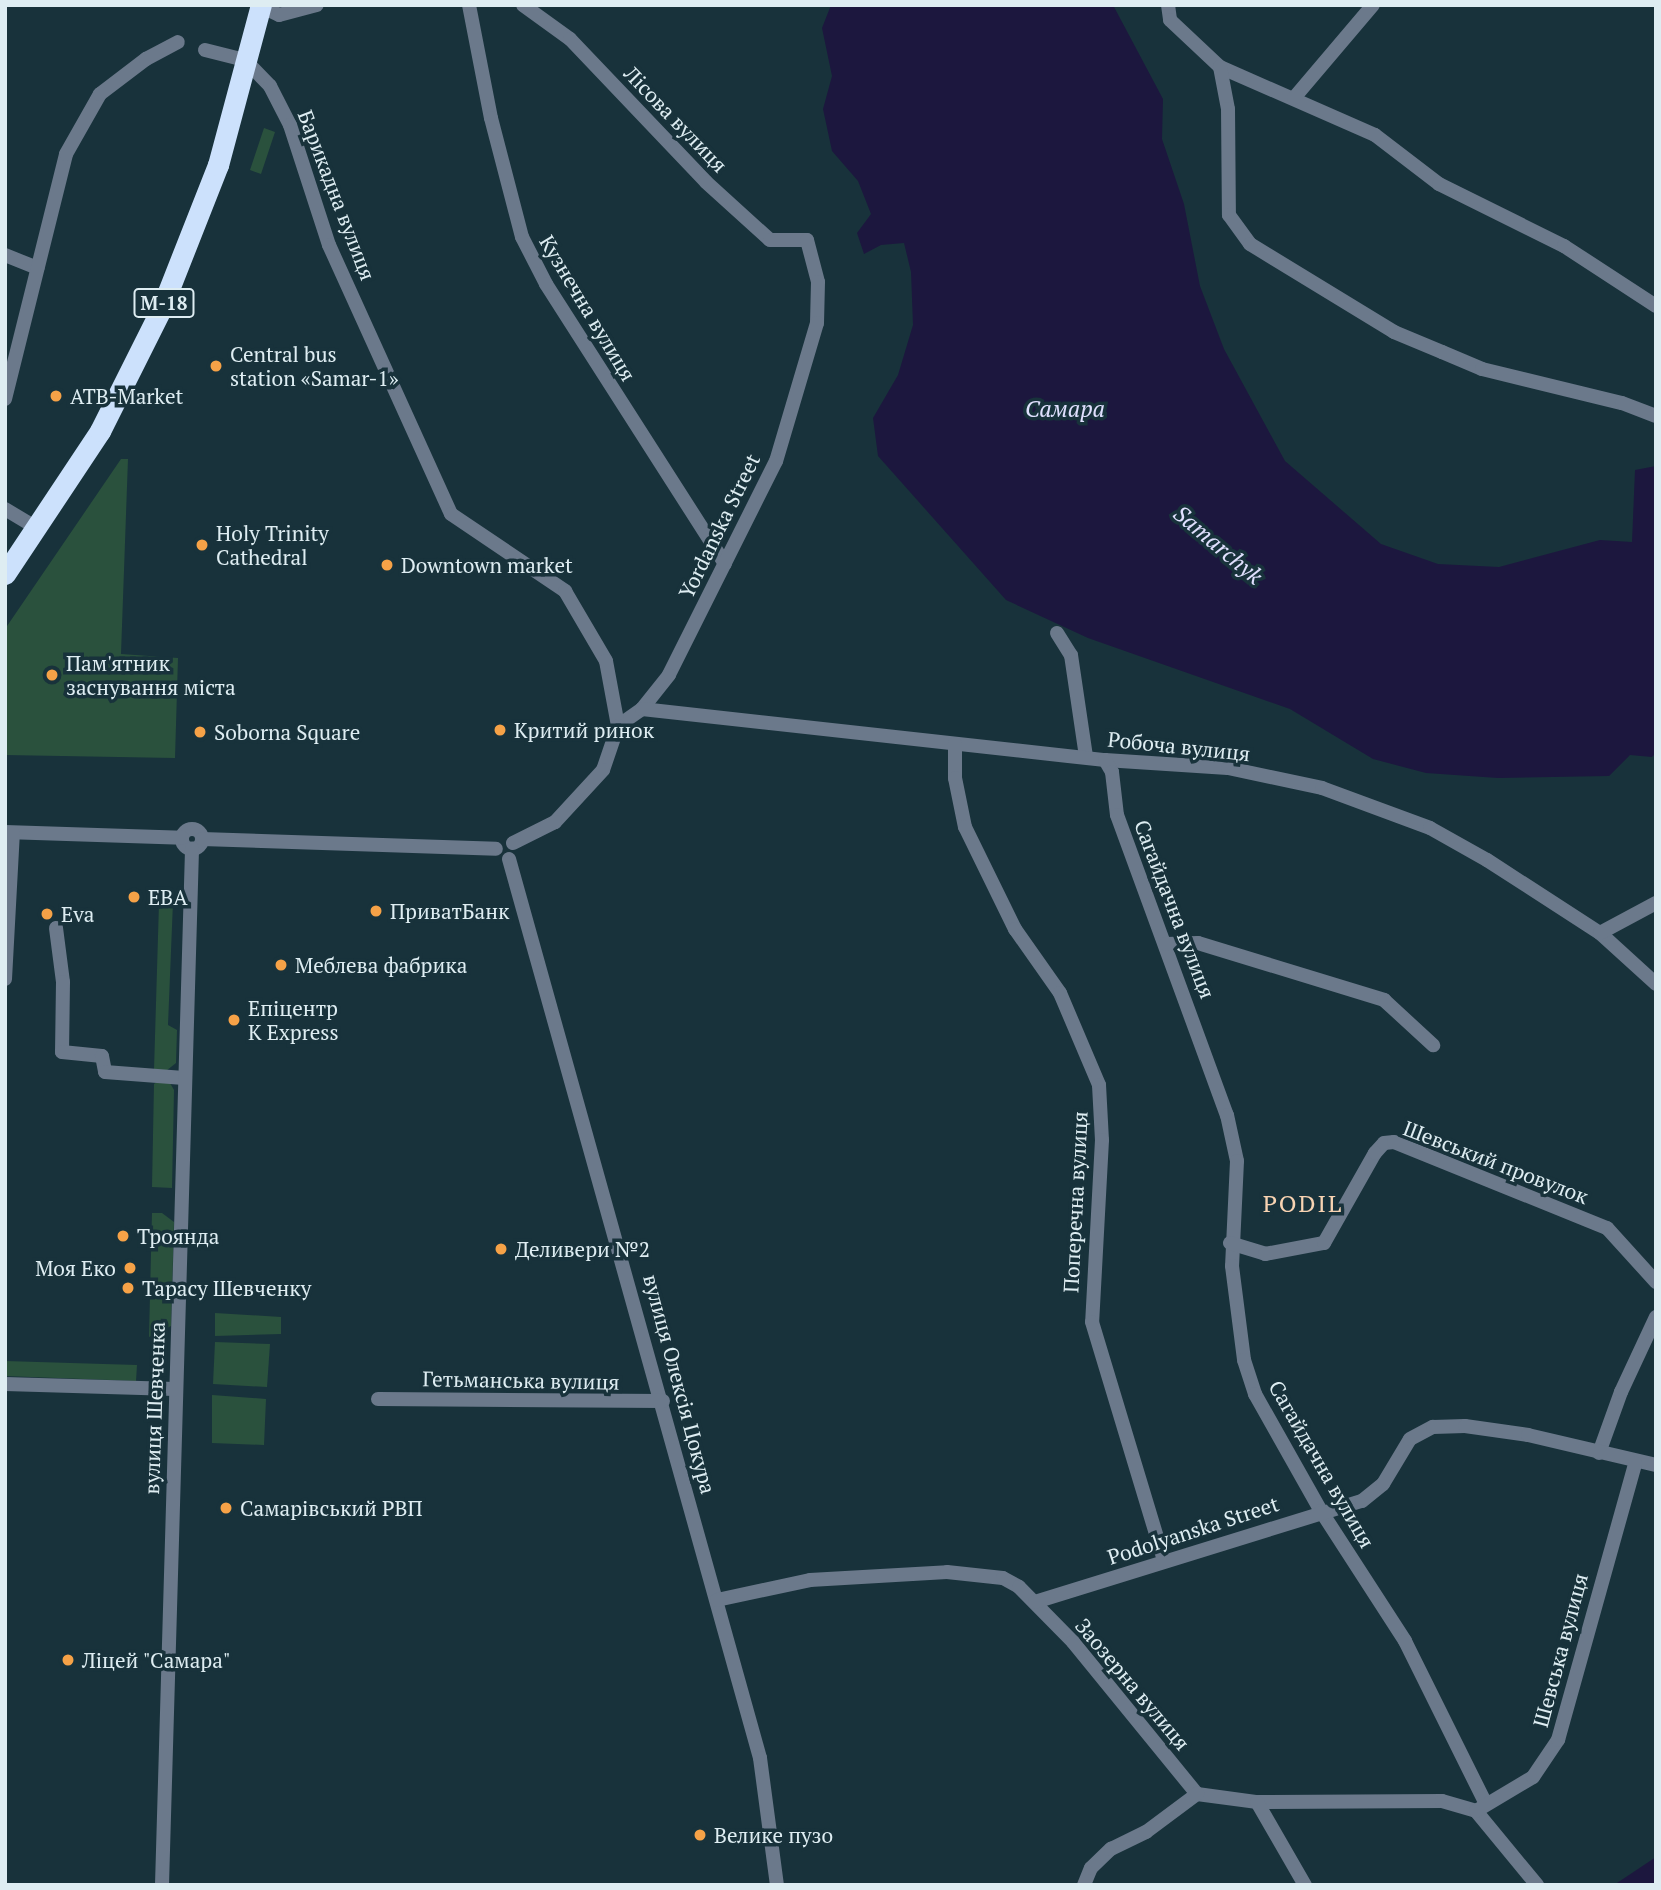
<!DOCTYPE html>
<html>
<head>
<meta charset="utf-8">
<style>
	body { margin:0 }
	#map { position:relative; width:1661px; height:1890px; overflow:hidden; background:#18323b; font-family:"PT Serif",serif }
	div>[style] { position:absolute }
	.green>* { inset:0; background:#2a513d }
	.water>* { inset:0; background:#1c173e }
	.minor>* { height:14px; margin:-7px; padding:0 7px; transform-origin:7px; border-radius:7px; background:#6b798b }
	.minor>.ring { margin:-7px; padding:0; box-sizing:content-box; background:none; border:14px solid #6b798b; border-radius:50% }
	.highway>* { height:21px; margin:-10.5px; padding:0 10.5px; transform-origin:10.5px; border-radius:10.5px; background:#cce1fc }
	.dots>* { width:19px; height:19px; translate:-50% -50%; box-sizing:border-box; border:4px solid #18323b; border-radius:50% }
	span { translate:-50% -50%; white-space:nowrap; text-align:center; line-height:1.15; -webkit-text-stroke:7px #18323b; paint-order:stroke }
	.shield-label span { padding:2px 5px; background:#18323b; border:2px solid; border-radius:5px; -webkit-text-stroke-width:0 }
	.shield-label { font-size:19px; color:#deedf2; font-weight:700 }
	.street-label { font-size:21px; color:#deedf2 }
	.poi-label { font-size:21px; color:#deedf2 }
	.left { translate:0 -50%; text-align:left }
	.right { translate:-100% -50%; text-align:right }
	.water-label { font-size:23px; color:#e0e0fe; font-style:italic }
	.quarter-label { font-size:24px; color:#f8d3b2; letter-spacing:2px }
	.frame { position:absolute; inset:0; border:7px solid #deedf2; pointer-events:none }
</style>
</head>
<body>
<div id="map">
	<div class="green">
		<i style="clip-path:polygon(264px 128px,275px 132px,261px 174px,250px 170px)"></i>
		<i style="clip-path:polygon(121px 459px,128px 459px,121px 654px,178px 658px,175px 758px,5px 755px,5px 629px)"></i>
		<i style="clip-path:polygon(173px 902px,168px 1025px,177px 1030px,176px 1063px,166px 1071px,154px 1070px,159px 903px)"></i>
		<i style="clip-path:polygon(158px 1081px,170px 1083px,174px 1090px,172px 1188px,152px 1187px,154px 1084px)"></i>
		<i style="clip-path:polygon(152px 1213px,162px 1213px,174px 1222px,171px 1326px,149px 1337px)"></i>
		<i style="clip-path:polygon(215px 1313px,281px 1317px,281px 1334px,215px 1336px)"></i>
		<i style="clip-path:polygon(215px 1342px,270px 1344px,267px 1387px,213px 1384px)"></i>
		<i style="clip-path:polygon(5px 1361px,137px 1365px,136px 1381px,5px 1376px)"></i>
		<i style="clip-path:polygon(212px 1395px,266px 1399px,264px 1445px,212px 1443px)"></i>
	</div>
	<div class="water">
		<i style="clip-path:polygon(831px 5px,1113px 5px,1163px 99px,1162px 139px,1184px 204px,1200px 286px,1224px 349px,1285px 461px,1381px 544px,1438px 564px,1499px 567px,1600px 540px,1632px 542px,1635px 470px,1656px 466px,1656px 753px,1652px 757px,1630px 755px,1609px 776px,1498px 778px,1426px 773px,1373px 759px,1290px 709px,1088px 638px,1006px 600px,878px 456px,873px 418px,898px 375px,913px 325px,911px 272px,904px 243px,881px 245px,864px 254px,857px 233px,871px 214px,858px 181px,832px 151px,823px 109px,832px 76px,822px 28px)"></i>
		<i style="clip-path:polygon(1656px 1857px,1656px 1885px,1614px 1885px)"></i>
	</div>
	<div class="minor">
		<i style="left:469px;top:5px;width:115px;rotate:79deg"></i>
		<i style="left:491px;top:118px;width:123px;rotate:75.4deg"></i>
		<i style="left:522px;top:237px;width:53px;rotate:62.9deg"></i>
		<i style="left:546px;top:284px;width:332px;rotate:57.4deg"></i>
		<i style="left:523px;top:5px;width:58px;rotate:35.9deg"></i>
		<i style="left:570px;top:39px;width:197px;rotate:46.4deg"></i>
		<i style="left:706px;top:182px;width:86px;rotate:42.2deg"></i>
		<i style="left:770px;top:240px;width:37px"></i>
		<i style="left:807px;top:240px;width:43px;rotate:75.3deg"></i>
		<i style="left:818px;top:282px;width:41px;rotate:91.4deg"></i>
		<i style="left:817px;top:323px;width:144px;rotate:106.5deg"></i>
		<i style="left:776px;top:461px;width:239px;rotate:116.6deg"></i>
		<i style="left:669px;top:675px;width:43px;rotate:128.5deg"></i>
		<i style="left:642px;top:709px;width:29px;rotate:145deg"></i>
		<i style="left:1168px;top:5px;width:15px;rotate:82deg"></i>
		<i style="left:1170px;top:20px;width:69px;rotate:43.2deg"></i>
		<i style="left:1220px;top:67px;width:169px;rotate:23.7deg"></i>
		<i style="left:1375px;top:135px;width:81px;rotate:37.4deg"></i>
		<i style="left:1439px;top:184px;width:140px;rotate:26.4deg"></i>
		<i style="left:1564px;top:246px;width:110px;rotate:33.1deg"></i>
		<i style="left:260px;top:6px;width:21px;rotate:25deg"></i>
		<i style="left:279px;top:15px;width:39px;rotate:-15deg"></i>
		<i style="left:205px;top:50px;width:41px;rotate:14deg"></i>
		<i style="left:245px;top:60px;width:36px;rotate:46deg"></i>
		<i style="left:270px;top:86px;width:44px;rotate:62.9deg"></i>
		<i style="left:290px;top:125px;width:126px;rotate:72deg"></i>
		<i style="left:329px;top:245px;width:295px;rotate:65.6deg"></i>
		<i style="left:451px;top:514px;width:138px;rotate:34deg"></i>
		<i style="left:565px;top:591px;width:81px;rotate:59.6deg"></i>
		<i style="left:606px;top:661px;width:66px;rotate:79.5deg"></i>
		<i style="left:618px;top:726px;width:46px;rotate:108.8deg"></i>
		<i style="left:603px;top:770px;width:71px;rotate:132.7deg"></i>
		<i style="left:555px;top:822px;width:47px;rotate:153.4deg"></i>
		<i style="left:1220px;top:67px;width:43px;rotate:79.2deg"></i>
		<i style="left:1228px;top:109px;width:106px;rotate:89.5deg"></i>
		<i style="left:1229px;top:215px;width:36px;rotate:54deg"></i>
		<i style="left:1250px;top:244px;width:169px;rotate:31.4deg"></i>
		<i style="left:1394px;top:332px;width:52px;rotate:22.6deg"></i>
		<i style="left:1442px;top:352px;width:43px;rotate:23deg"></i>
		<i style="left:1482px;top:369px;width:144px;rotate:13.7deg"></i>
		<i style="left:1622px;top:403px;width:36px;rotate:21deg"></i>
		<i style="left:1294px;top:98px;width:122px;rotate:-49.7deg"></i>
		<i style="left:5px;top:255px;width:35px;rotate:22deg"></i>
		<i style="left:5px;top:399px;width:252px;rotate:-76deg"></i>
		<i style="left:66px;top:154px;width:69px;rotate:-60.5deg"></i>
		<i style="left:100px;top:94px;width:58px;rotate:-37.3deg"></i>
		<i style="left:146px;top:59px;width:36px;rotate:-28deg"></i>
		<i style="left:5px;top:509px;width:37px;rotate:31deg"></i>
		<i style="left:1057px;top:633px;width:26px;rotate:58deg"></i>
		<i style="left:1071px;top:655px;width:103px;rotate:81.6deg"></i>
		<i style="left:642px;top:709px;width:466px;rotate:6.3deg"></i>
		<i style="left:1105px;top:760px;width:123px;rotate:3.7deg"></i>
		<i style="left:1228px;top:768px;width:96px;rotate:12deg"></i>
		<i style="left:1322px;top:788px;width:115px;rotate:20.3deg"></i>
		<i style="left:1430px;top:828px;width:65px;rotate:29.3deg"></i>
		<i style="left:1487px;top:860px;width:135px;rotate:32.9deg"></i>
		<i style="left:1600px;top:933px;width:76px;rotate:42.3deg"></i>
		<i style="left:955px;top:744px;width:34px;rotate:90deg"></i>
		<i style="left:955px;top:778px;width:50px;rotate:78.5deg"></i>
		<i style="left:965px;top:827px;width:114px;rotate:63.9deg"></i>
		<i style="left:1015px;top:929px;width:78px;rotate:54.9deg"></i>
		<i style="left:1060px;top:993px;width:100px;rotate:67deg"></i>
		<i style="left:1099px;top:1085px;width:55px;rotate:86.9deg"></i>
		<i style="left:1102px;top:1140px;width:182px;rotate:93.1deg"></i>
		<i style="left:1092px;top:1322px;width:250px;rotate:73.2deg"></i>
		<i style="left:1105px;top:760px;width:14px;rotate:60deg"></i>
		<i style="left:1112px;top:772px;width:43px;rotate:83.4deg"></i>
		<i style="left:1117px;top:815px;width:320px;rotate:69.9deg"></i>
		<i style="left:1227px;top:1115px;width:47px;rotate:77.7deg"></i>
		<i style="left:1237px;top:1161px;width:105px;rotate:92.7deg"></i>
		<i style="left:1232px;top:1266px;width:95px;rotate:82.7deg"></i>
		<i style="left:1244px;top:1360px;width:36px;rotate:72deg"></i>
		<i style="left:1255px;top:1394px;width:134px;rotate:60.6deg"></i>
		<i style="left:1321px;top:1511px;width:155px;rotate:57.1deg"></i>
		<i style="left:1405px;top:1641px;width:180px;rotate:63.6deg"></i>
		<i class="ring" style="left:182px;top:829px;width:6px;height:6px"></i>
		<i style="left:5px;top:832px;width:177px;rotate:1.9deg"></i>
		<i style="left:202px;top:839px;width:294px;rotate:1.9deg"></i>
		<i style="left:509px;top:859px;width:933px;rotate:74.4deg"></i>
		<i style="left:760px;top:1758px;width:128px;rotate:82.4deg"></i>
		<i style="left:56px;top:928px;width:54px;rotate:82.6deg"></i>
		<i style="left:63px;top:982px;width:70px;rotate:90.8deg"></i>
		<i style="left:62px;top:1052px;width:40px;rotate:5.7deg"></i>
		<i style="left:102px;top:1056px;width:16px;rotate:79deg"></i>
		<i style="left:105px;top:1072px;width:79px;rotate:4.3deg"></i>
		<i style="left:1600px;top:933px;width:64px;rotate:-28.2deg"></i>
		<i style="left:1166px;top:944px;width:32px;rotate:-2deg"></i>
		<i style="left:1198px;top:943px;width:195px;rotate:17deg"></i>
		<i style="left:1384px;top:1000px;width:67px;rotate:42.6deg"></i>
		<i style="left:5px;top:979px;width:146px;rotate:-86.9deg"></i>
		<i style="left:1230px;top:1243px;width:37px;rotate:17deg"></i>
		<i style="left:1265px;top:1254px;width:60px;rotate:-10.6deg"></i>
		<i style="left:1324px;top:1243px;width:103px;rotate:-60.5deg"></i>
		<i style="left:1375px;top:1153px;width:13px;rotate:-48deg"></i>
		<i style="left:1384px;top:1143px;width:10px;rotate:-6deg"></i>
		<i style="left:1394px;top:1142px;width:230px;rotate:22deg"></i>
		<i style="left:1607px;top:1228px;width:73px;rotate:47.8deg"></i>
		<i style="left:5px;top:1384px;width:170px;rotate:1.7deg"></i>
		<i style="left:378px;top:1399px;width:285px;rotate:0.4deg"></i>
		<i style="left:1599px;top:1453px;width:65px;rotate:-70.2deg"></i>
		<i style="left:1621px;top:1392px;width:83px;rotate:-65deg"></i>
		<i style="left:717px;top:1600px;width:95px;rotate:-12.1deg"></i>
		<i style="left:810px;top:1580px;width:137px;rotate:-3.3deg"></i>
		<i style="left:947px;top:1572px;width:56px;rotate:6.1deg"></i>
		<i style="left:1003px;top:1578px;width:18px;rotate:29deg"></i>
		<i style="left:1019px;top:1587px;width:77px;rotate:45.5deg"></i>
		<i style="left:1073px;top:1642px;width:196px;rotate:50.8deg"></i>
		<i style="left:1035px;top:1602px;width:342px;rotate:-17.2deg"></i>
		<i style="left:1362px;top:1501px;width:27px;rotate:-39deg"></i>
		<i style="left:1383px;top:1484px;width:52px;rotate:-59deg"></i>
		<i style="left:1410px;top:1439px;width:26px;rotate:-28deg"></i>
		<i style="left:1433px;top:1427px;width:32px;rotate:-2deg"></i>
		<i style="left:1465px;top:1426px;width:64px;rotate:8.1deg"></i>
		<i style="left:1528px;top:1435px;width:131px;rotate:13.2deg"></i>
		<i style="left:1197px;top:1794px;width:61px;rotate:7.6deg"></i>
		<i style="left:1257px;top:1802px;width:185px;rotate:-0.3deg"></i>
		<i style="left:1442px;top:1801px;width:35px;rotate:16deg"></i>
		<i style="left:1476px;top:1811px;width:96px;rotate:50.5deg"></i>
		<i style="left:1257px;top:1802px;width:96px;rotate:60deg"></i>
		<i style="left:1476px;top:1811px;width:66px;rotate:-30.8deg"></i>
		<i style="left:1533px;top:1777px;width:45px;rotate:-56deg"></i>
		<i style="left:1558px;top:1740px;width:287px;rotate:-74.4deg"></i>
		<i style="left:162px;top:1885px;width:1037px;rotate:-88.34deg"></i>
		<i style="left:1084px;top:1885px;width:18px;rotate:-68deg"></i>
		<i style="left:1091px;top:1868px;width:28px;rotate:-44deg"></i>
		<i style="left:1111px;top:1849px;width:39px;rotate:-26deg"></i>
		<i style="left:1146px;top:1832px;width:64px;rotate:-36.7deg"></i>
	</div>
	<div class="highway">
		<i style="left:5px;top:574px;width:172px;rotate:-56.4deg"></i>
		<i style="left:100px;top:431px;width:139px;rotate:-63.4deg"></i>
		<i style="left:162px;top:307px;width:153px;rotate:-68.5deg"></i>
		<i style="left:218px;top:165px;width:166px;rotate:-75deg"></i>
	</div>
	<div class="dots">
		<i style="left:216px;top:366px;background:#f6a247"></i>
		<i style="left:56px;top:396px;background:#f6a247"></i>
		<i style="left:202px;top:545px;background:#f6a247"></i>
		<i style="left:387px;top:565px;background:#f6a247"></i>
		<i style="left:52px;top:675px;background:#f6a247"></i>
		<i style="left:500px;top:730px;background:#f6a247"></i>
		<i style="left:200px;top:732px;background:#f6a247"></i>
		<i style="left:134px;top:897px;background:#f6a247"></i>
		<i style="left:376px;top:911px;background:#f6a247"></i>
		<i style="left:47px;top:914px;background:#f6a247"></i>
		<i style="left:281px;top:965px;background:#f6a247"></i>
		<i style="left:234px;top:1020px;background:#f6a247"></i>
		<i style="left:123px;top:1236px;background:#f6a247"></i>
		<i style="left:501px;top:1249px;background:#f6a247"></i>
		<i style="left:130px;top:1268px;background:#f6a247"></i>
		<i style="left:128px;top:1288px;background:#f6a247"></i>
		<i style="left:226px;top:1508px;background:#f6a247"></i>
		<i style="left:68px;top:1660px;background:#f6a247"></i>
		<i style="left:700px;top:1835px;background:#f6a247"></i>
	</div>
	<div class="shield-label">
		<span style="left:164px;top:303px">М-18</span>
	</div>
	<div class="street-label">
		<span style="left:676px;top:119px;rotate:46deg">Лісова вулиця</span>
		<span style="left:337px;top:195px;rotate:69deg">Барикадна вулиця</span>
		<span style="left:588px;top:308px;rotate:59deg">Кузнечна вулиця</span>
		<span style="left:719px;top:526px;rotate:-64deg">Yordanska Street</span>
		<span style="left:1179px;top:746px;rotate:6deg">Робоча вулиця</span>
		<span style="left:1175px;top:909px;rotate:69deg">Сагайдачна вулиця</span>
		<span style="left:1496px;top:1162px;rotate:21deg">Шевський провулок</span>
		<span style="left:1075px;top:1202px;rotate:-87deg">Поперечна вулиця</span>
		<span style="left:521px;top:1380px;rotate:1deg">Гетьманська вулиця</span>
		<span style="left:680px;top:1384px;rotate:75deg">вулиця Олексія Цокура</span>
		<span style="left:154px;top:1408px;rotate:-88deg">вулиця Шевченка</span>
		<span style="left:1322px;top:1464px;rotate:60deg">Сагайдачна вулиця</span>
		<span style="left:1193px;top:1530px;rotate:-18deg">Podolyanska Street</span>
		<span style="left:1560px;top:1650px;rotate:-75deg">Шевська вулиця</span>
		<span style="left:1133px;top:1684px;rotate:50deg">Заозерна вулиця</span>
	</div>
	<div class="poi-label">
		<span class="left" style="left:230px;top:366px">Central bus<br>station «Samar-1»</span>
		<span class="left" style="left:70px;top:396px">ATB-Market</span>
		<span class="left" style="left:216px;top:545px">Holy Trinity<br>Cathedral</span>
		<span class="left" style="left:401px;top:565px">Downtown market</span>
		<span class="left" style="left:66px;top:675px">Пам'ятник<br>заснування міста</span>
		<span class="left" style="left:514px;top:730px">Критий ринок</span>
		<span class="left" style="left:214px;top:732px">Soborna Square</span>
		<span class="left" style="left:148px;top:897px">ЕВА</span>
		<span class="left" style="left:390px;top:911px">ПриватБанк</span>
		<span class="left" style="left:61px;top:914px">Eva</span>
		<span class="left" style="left:295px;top:965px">Меблева фабрика</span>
		<span class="left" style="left:248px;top:1020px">Епіцентр<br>К Express</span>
		<span class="left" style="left:137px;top:1236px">Троянда</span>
		<span class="left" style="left:515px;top:1249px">Деливери №2</span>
		<span class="right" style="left:116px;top:1268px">Моя Еко</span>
		<span class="left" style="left:142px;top:1288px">Тарасу Шевченку</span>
		<span class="left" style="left:240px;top:1508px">Самарівський РВП</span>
		<span class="left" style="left:82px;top:1660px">Ліцей "Самара"</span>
		<span class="left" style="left:714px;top:1835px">Велике пузо</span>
	</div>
	<div class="water-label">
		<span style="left:1065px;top:409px">Самара</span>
		<span style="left:1218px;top:545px;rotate:40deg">Samarchyk</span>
	</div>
	<div class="quarter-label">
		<span style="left:1303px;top:1204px">PODIL</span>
	</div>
	<div class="frame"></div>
</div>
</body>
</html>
